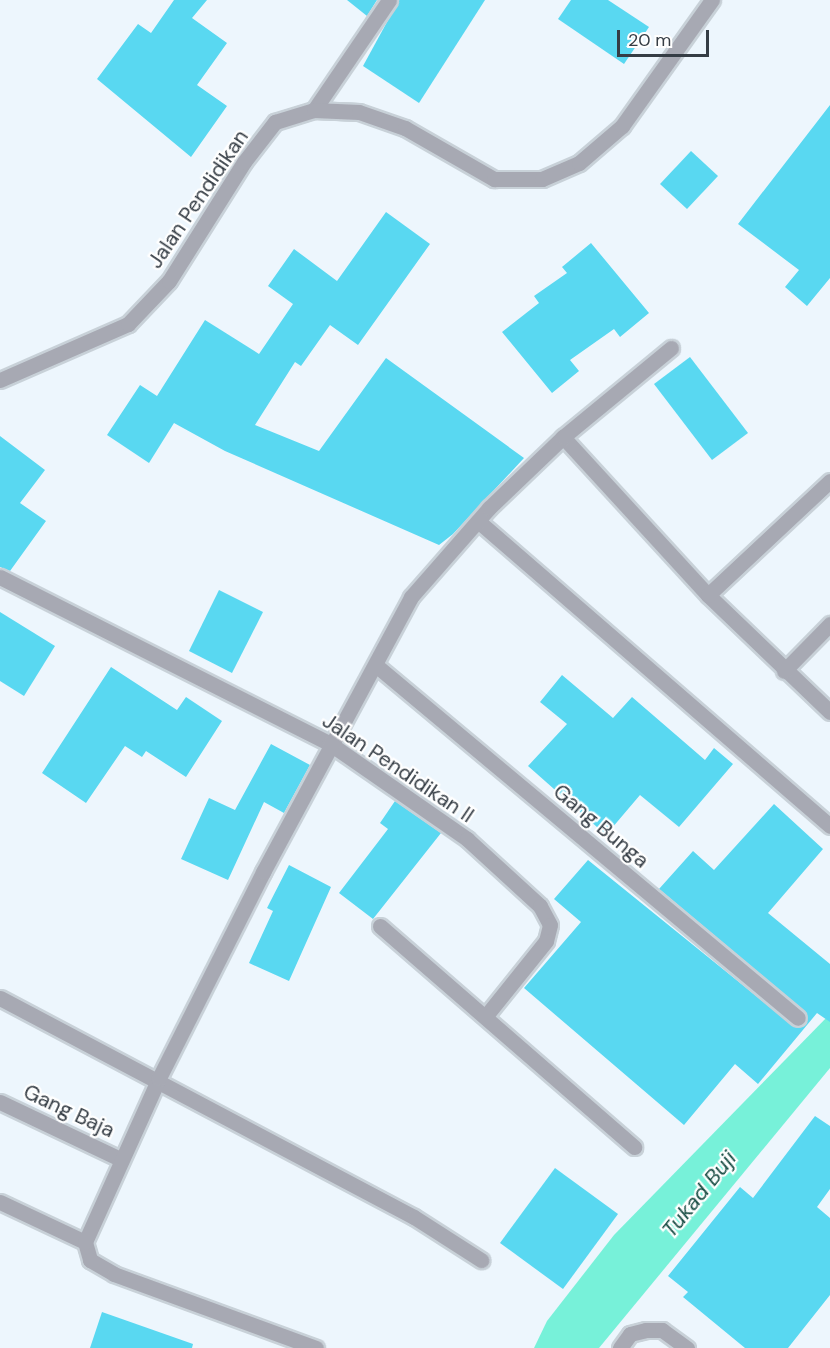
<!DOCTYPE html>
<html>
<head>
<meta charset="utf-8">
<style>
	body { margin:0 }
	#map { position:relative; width:830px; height:1348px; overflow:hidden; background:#edf6fd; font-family:"DM Sans",sans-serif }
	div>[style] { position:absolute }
	.water>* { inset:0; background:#77f1d9 }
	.building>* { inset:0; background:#59d8f1 }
	.roads { filter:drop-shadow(2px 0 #c8d1d8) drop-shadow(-2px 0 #c8d1d8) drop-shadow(0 2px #c8d1d8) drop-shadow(0 -2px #c8d1d8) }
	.minor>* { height:15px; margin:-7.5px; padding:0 7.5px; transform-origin:7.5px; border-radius:7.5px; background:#a7a9b3 }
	span { translate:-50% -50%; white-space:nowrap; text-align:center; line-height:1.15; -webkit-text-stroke:4.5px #fff; paint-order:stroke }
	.street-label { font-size:21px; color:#353d45 }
	.water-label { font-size:22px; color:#174c43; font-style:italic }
	.scale { position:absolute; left:617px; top:30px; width:92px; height:27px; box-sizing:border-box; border:3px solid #353d45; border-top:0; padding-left:8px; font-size:18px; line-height:21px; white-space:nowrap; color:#353d45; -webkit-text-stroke:4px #fff; paint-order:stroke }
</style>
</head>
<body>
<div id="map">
	<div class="water">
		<i style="clip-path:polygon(830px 1014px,830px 1068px,599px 1348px,534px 1348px,547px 1321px,614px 1235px)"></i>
	</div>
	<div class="building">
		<i style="clip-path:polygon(174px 0,207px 0,192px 18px,227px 43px,197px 85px,227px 106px,191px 157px,97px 79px,138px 24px,151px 33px)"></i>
		<i style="clip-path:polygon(347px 0,377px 0,367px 16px)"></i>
		<i style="clip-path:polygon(399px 0,485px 0,419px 103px,363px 66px)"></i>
		<i style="clip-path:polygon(571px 0,608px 0,649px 27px,624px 64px,558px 19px)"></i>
		<i style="clip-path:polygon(830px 105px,830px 278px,807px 306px,785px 287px,799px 270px,738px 224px)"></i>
		<i style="clip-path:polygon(691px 151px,718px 176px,687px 209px,660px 184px)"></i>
		<i style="clip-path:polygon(386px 212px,430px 244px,358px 345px,330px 325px,301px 366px,295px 362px,255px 425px,319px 451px,386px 358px,524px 458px,453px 534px,439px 545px,225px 451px,174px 423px,149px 463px,107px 435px,140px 385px,157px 396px,205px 320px,259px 354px,293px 304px,268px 286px,294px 249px,337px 281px)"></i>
		<i style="clip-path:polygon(591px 243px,649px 313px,620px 337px,614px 329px,570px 360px,579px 371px,552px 393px,502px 332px,539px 303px,534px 296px,567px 273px,562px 267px)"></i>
		<i style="clip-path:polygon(690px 357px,748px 433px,712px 460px,654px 384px)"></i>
		<i style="clip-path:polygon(0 436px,45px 470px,20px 503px,46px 521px,10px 571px,0 567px)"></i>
		<i style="clip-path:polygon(219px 590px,263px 612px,232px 673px,189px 651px)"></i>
		<i style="clip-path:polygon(0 612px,55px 646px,24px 696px,0 681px)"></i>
		<i style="clip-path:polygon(111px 667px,177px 710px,186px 697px,222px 721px,186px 777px,146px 751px,142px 757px,125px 746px,86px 803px,42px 773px)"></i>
		<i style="clip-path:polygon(562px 675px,613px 718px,632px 697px,705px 760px,714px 748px,733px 764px,679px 827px,640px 795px,606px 835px,528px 766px,567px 724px,540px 702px)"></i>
		<i style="clip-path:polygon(271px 744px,310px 765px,284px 813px,264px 802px,228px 880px,181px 859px,209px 798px,235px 810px)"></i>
		<i style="clip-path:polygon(395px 801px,441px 833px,373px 919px,339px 893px,388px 829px,380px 823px)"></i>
		<i style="clip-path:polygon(774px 804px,823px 849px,768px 913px,830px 964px,830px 1022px,817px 1013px,758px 1084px,735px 1064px,684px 1125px,524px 988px,581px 922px,554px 899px,588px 860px,792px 1025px,805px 1025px,804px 1011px,659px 889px,693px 851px,714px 870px)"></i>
		<i style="clip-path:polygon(289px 865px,331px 887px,289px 981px,249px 963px,273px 911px,267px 908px)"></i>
		<i style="clip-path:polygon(815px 1116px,830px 1126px,830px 1189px,817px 1207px,830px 1218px,830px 1295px,788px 1348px,745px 1348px,683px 1297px,688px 1292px,668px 1276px,740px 1187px,753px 1198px)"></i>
		<i style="clip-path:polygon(555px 1168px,618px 1214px,563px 1289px,500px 1243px)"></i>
		<i style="clip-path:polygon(102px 1312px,193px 1344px,192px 1348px,90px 1348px)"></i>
	</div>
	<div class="roads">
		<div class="minor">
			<i style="left:314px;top:110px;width:133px;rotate:-55.7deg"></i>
			<i style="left:0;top:380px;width:140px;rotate:-23.6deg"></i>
			<i style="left:128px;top:324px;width:59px;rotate:-46.4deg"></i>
			<i style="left:169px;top:281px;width:141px;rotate:-57.8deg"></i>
			<i style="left:244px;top:162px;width:51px;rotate:-52.2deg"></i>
			<i style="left:275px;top:122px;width:41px;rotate:-17.1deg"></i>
			<i style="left:314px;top:110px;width:45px;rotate:2.5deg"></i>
			<i style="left:359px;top:112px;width:49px;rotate:19.2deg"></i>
			<i style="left:405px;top:128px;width:103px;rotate:29.8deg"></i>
			<i style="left:494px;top:179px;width:48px"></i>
			<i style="left:542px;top:179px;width:40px;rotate:-23.4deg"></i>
			<i style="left:579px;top:163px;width:57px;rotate:-40.7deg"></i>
			<i style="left:622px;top:126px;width:155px;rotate:-54.5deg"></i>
			<i style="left:563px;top:437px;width:214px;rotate:47.5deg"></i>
			<i style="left:708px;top:595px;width:169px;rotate:43.8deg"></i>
			<i style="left:478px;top:521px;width:466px;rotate:40.9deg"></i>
			<i style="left:0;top:577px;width:369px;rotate:26.8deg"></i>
			<i style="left:329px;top:743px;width:168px;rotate:34.8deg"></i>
			<i style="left:467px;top:839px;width:99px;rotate:42.5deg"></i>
			<i style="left:540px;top:906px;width:21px;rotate:62deg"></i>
			<i style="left:550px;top:925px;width:16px;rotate:104deg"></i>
			<i style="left:546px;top:941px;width:97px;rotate:128.8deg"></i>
			<i style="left:708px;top:595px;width:167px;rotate:-43.1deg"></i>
			<i style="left:378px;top:667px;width:547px;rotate:39.89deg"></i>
			<i style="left:784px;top:671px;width:66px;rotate:-45.6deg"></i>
			<i style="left:380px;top:926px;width:337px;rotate:41deg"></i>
			<i style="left:0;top:998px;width:468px;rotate:27.9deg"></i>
			<i style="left:414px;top:1217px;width:80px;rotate:32.7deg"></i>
			<i style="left:0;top:1102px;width:133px;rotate:25.4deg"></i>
			<i style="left:0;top:1202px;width:94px;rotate:25.2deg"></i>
			<i style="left:85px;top:1242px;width:19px;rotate:74deg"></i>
			<i style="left:90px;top:1260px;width:28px;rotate:30deg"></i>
			<i style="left:114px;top:1274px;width:215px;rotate:20.1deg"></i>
			<i style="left:85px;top:1242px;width:180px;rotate:-65.7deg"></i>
			<i style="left:159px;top:1078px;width:231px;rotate:-63.2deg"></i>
			<i style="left:263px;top:872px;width:312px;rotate:-61.7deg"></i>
			<i style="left:411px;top:597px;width:118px;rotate:-48.8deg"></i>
			<i style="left:489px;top:508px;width:103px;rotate:-43.8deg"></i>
			<i style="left:563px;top:437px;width:140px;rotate:-39.5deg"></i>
			<i style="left:620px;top:1348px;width:17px;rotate:-54deg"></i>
			<i style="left:630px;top:1334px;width:16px;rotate:-14deg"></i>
			<i style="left:646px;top:1330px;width:16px"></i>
			<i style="left:662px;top:1330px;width:31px;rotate:36deg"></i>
		</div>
	</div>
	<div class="street-label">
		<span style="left:198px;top:199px;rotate:-56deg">Jalan Pendidikan</span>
		<span style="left:398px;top:768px;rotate:34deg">Jalan Pendidikan II</span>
		<span style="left:601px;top:826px;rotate:40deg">Gang Bunga</span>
		<span style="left:69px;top:1111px;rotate:25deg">Gang Baja</span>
	</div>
	<div class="water-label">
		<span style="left:699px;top:1194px;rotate:-51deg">Tukad Buji</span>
	</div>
	<div class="scale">20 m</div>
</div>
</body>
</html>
